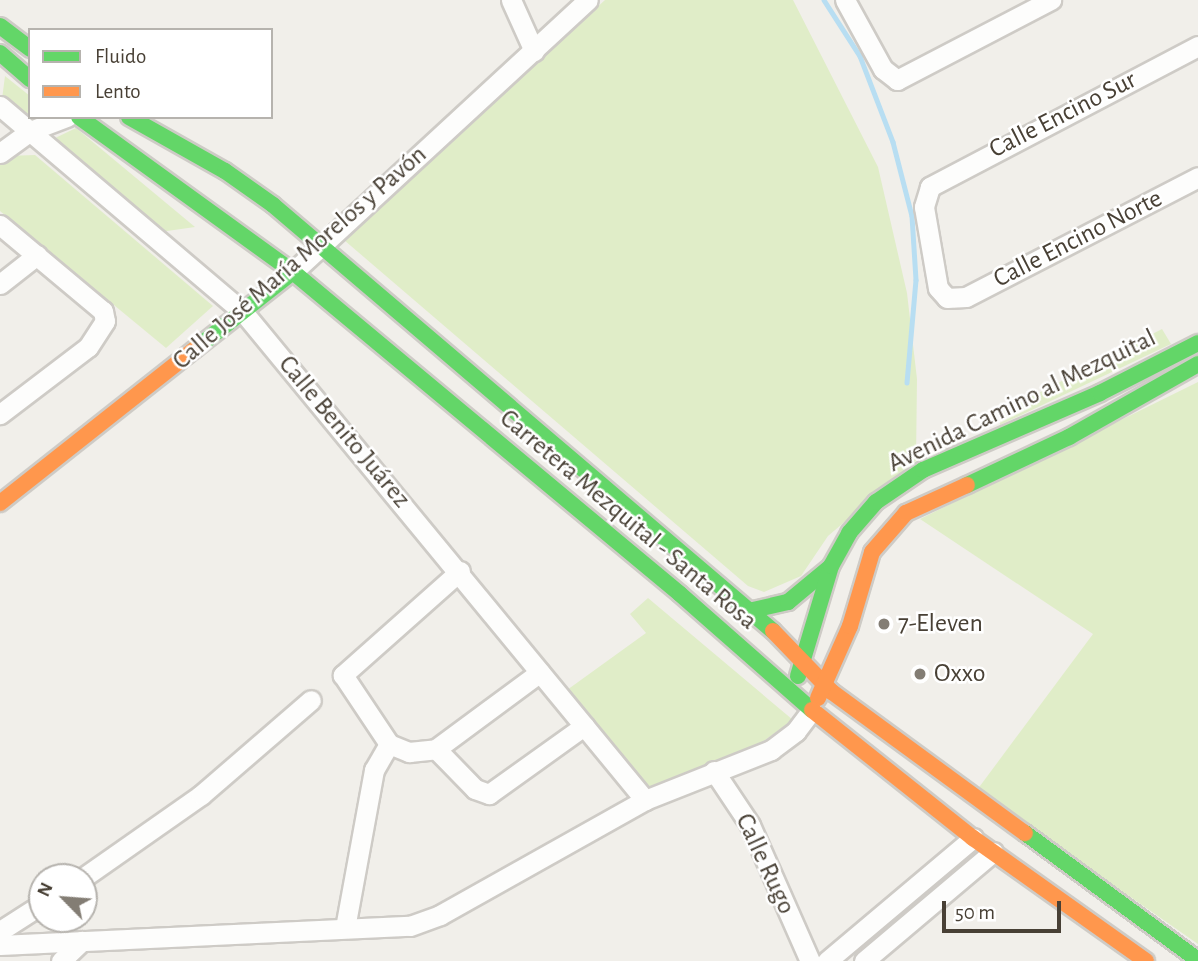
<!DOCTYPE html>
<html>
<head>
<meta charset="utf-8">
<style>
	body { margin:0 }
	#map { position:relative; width:1198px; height:961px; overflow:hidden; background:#f1efea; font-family:"Alegreya Sans",sans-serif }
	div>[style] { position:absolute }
	.green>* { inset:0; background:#e0edc8 }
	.stream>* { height:4.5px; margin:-2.25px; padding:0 2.25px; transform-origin:2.25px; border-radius:2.25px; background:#b8def2 }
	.roads { filter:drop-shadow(2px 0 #cecbc6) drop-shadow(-2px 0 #cecbc6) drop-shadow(0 2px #cecbc6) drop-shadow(0 -2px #cecbc6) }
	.street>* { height:19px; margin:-9.5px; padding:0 9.5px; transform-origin:9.5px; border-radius:9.5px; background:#fdfdfc }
	.fast>* { height:16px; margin:-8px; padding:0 8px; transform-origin:8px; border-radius:8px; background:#63d668 }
	.slow>* { height:16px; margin:-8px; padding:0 8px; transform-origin:8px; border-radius:8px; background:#ff974d }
	.dots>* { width:19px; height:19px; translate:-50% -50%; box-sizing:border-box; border:4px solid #fff; border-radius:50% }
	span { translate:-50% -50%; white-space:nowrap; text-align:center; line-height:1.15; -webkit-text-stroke:5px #fff; paint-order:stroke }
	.street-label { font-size:26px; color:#484035 }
	.poi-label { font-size:26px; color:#484035 }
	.left { translate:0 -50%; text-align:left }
	.legend { position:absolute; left:28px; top:28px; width:245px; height:91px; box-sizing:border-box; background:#fff; border:2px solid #b6b3ae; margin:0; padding:9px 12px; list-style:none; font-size:21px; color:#484035 }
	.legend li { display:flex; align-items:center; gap:14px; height:35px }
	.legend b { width:35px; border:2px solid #b6b3ae }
	.north { position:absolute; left:28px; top:863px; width:70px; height:70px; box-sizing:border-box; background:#fff; border:2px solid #b6b3ae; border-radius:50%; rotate:295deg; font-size:19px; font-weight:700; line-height:28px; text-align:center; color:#484035 }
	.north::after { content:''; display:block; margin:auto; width:24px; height:32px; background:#837d74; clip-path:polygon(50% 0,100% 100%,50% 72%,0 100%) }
	.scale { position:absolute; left:942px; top:901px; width:119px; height:32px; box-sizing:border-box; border:4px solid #484035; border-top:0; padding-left:9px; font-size:21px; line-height:24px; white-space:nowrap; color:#484035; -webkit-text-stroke:5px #fff; paint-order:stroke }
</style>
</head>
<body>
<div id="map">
	<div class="green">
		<i style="clip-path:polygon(605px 0,793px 0,878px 167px,907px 293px,917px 379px,916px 461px,828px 536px,801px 576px,764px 592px,748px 586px,344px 240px)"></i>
		<i style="clip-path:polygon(5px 76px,30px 96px,30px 117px,39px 117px,27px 123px,2px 99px)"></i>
		<i style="clip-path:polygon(76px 128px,195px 227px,153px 233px,49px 141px)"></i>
		<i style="clip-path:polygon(35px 155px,213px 306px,166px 348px,0 211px,0 164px,6px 156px)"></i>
		<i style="clip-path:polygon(1162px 329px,1171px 344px,1000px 425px,1000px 413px)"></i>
		<i style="clip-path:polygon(1198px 382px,1198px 944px,977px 790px,1093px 634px,920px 519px)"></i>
		<i style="clip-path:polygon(648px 598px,793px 720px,758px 745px,647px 789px,567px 690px,646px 633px,630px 614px)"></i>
	</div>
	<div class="stream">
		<i style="left:824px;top:0;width:67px;rotate:57.3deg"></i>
		<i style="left:860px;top:56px;width:92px;rotate:69deg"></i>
		<i style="left:893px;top:142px;width:76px;rotate:75.6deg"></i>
		<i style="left:912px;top:216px;width:64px;rotate:86.4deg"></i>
		<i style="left:916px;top:280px;width:103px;rotate:95deg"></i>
	</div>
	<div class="roads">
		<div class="street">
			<i style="left:511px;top:0;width:56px;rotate:65.7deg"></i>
			<i style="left:845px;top:0;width:79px;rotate:61.2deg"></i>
			<i style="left:883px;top:69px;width:18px;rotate:38deg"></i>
			<i style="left:897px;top:80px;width:174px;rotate:-27.5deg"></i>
			<i style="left:1198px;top:46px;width:303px;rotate:152.3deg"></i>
			<i style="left:930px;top:187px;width:21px;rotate:107deg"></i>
			<i style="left:924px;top:207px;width:82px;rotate:80.2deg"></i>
			<i style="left:938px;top:288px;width:13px;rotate:48deg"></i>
			<i style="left:947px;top:298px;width:19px;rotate:-3deg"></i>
			<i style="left:966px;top:297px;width:261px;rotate:-27.3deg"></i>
			<i style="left:0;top:106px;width:320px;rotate:40.3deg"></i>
			<i style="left:244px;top:313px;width:631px;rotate:50.53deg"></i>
			<i style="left:0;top:153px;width:37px;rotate:-36deg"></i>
			<i style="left:30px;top:131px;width:40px;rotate:-21deg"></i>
			<i style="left:0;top:225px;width:134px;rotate:39.9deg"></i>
			<i style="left:103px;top:311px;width:10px;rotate:79deg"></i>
			<i style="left:105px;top:321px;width:31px;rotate:123deg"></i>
			<i style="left:88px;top:347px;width:111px;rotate:142.7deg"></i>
			<i style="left:293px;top:272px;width:401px;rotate:-42.7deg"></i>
			<i style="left:0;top:284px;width:47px;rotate:-38.1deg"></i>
			<i style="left:460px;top:571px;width:157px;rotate:138.4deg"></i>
			<i style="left:343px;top:675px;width:83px;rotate:56.3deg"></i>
			<i style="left:389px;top:744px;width:22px;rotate:22deg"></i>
			<i style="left:409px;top:752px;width:27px;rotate:-6deg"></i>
			<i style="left:436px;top:749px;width:129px;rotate:-36.5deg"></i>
			<i style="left:436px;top:749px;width:56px;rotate:45.7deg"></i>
			<i style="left:475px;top:789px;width:15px;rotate:20deg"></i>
			<i style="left:489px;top:794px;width:117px;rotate:-35.6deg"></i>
			<i style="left:714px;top:771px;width:65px;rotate:56.3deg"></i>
			<i style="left:750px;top:825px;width:149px;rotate:66.2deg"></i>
			<i style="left:84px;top:877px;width:143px;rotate:-35deg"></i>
			<i style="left:201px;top:795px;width:145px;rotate:-40.8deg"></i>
			<i style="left:345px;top:928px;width:161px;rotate:-79.6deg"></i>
			<i style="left:374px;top:770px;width:30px;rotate:-60deg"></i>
			<i style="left:0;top:931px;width:50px;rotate:-32.7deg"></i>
			<i style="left:0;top:945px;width:410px;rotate:-2.7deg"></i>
			<i style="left:410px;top:926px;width:32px;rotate:-20deg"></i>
			<i style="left:440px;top:915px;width:235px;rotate:-29.3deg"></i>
			<i style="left:645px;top:800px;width:136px;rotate:-21.6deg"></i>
			<i style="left:771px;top:750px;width:31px;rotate:-37deg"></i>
			<i style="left:796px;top:731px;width:26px;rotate:-53deg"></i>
			<i style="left:61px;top:961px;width:29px;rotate:-44deg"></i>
			<i style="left:827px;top:961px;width:191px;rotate:-40.1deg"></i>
			<i style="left:864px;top:961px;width:169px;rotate:-40.2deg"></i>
		</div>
		<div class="fast">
			<i style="left:0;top:26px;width:38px;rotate:37deg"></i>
			<i style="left:0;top:53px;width:40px;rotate:41deg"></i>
			<i style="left:79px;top:117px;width:264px;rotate:35.9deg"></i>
			<i style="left:293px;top:272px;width:503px;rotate:39.76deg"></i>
			<i style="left:680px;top:594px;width:176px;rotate:41.3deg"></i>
			<i style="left:129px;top:117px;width:110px;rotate:29.4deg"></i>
			<i style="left:225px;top:171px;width:59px;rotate:35.3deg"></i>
			<i style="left:273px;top:205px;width:657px;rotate:40.43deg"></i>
			<i style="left:195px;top:349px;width:125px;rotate:-38.2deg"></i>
			<i style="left:967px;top:485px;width:113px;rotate:-25.2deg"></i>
			<i style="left:1069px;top:437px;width:148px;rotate:-29.5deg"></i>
			<i style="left:753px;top:610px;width:36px;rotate:-13deg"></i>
			<i style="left:788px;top:602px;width:53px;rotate:-39.7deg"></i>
			<i style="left:798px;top:676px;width:115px;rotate:-73.3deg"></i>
			<i style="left:831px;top:566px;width:38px;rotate:-61deg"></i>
			<i style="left:849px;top:533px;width:41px;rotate:-48.9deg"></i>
			<i style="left:876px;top:502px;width:57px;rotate:-34.2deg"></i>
			<i style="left:923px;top:470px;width:193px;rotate:-23.5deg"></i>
			<i style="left:1100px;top:393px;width:110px;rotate:-27deg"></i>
			<i style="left:1025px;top:833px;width:215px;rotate:36.3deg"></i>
		</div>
		<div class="slow">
			<i style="left:0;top:503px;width:248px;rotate:-38.3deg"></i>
			<i style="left:773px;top:631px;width:85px;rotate:46deg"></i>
			<i style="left:832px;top:692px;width:239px;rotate:36.2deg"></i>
			<i style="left:818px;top:698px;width:79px;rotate:-66deg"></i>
			<i style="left:850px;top:626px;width:77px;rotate:-73.4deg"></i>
			<i style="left:872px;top:552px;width:52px;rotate:-48.9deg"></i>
			<i style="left:906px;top:513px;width:67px;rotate:-24.7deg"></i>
			<i style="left:812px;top:710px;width:206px;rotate:38.5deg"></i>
			<i style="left:973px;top:838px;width:212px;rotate:35.4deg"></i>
		</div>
	</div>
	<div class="dots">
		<i style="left:884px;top:624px;background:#837d74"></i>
		<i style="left:920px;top:674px;background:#837d74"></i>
	</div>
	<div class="street-label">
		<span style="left:1063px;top:115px;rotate:-27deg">Calle Encino Sur</span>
		<span style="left:1078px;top:239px;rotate:-27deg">Calle Encino Norte</span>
		<span style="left:300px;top:258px;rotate:-41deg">Calle José María Morelos y Pavón</span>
		<span style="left:1022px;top:401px;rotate:-26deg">Avenida Camino al Mezquital</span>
		<span style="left:344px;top:432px;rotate:50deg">Calle Benito Juárez</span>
		<span style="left:628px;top:520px;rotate:40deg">Carretera Mezquital - Santa Rosa</span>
		<span style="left:765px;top:864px;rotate:65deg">Calle Rugo</span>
	</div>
	<div class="poi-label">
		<span class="left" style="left:898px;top:624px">7-Eleven</span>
		<span class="left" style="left:934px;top:674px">Oxxo</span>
	</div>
	<ul class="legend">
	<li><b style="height:9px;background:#63d668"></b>Fluido</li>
	<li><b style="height:9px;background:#ff974d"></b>Lento</li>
	</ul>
	<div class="north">N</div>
	<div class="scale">50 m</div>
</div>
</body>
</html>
